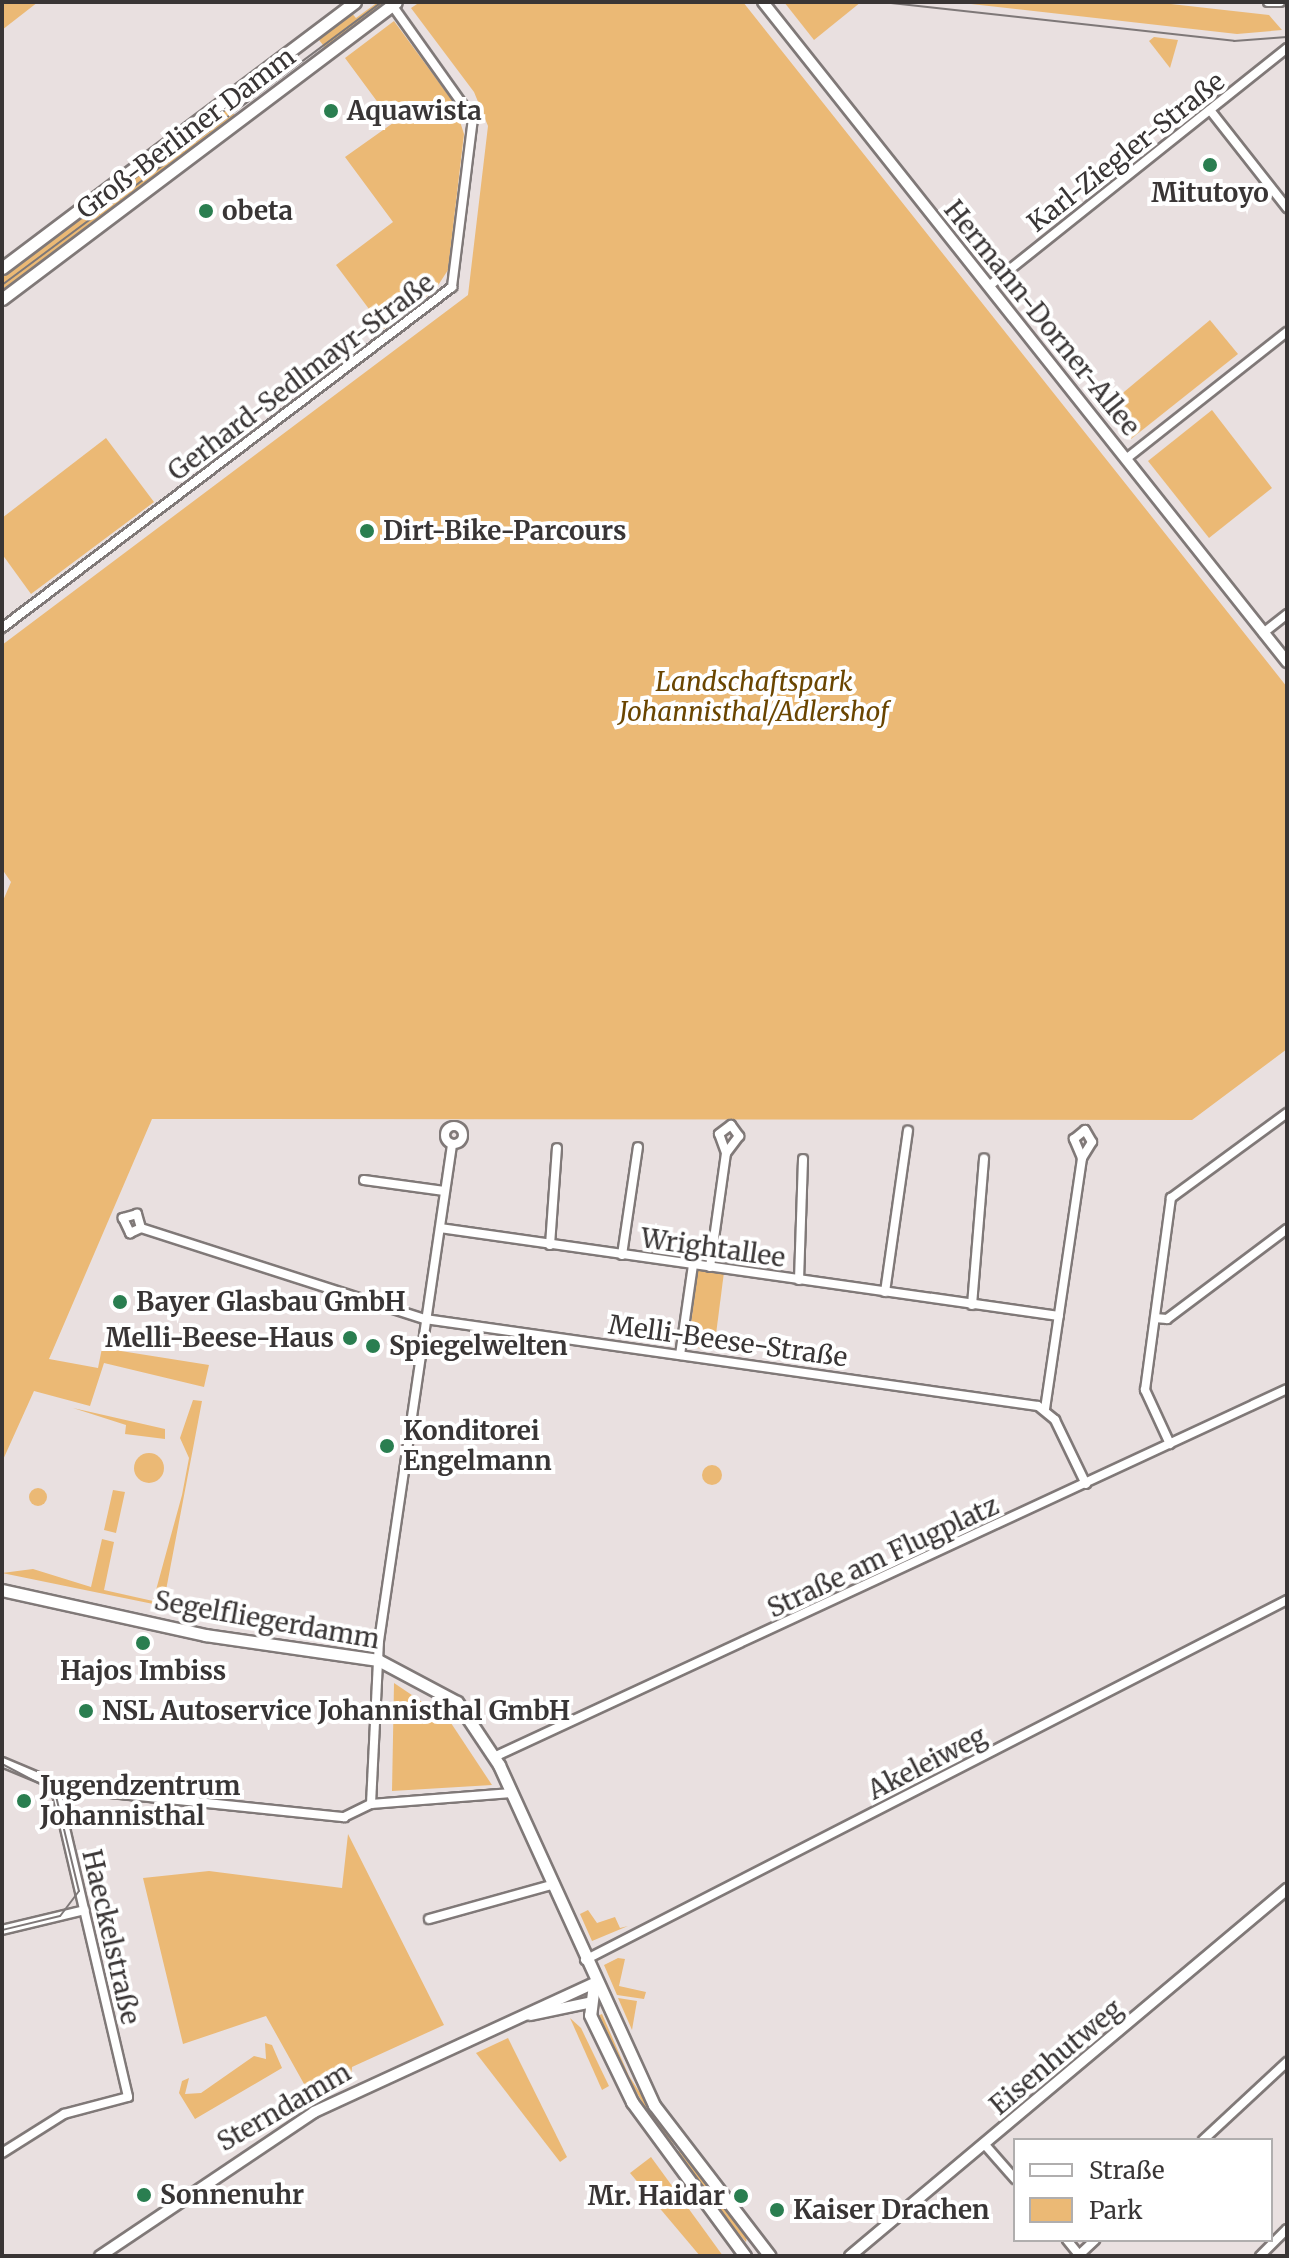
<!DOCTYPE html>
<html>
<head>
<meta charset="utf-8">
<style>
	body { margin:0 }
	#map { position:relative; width:1289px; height:2258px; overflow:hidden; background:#e9e0e0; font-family:Merriweather,serif }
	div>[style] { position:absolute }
	.green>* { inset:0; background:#ebb975 }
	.round { border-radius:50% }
	.roads { filter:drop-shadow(2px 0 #807978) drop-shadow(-2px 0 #807978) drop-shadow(0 2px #807978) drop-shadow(0 -2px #807978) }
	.minor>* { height:8px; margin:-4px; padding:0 4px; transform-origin:4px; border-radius:4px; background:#fff }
	.minor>.ring { margin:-4px; padding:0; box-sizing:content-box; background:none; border:8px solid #fff; border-radius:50% }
	.tertiary>* { height:10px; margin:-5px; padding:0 5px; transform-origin:5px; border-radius:5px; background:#fff }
	.secondary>* { height:11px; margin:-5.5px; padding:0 5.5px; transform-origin:5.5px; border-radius:5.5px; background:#fff }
	.tram>* { height:2px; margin:-1px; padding:0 1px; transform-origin:1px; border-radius:1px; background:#7e7878 }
	.dots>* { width:22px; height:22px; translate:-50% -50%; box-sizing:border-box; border:4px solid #fff; border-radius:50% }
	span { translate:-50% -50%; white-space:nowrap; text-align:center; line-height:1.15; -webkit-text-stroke:8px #fff; paint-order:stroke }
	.poi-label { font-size:26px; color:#393535; font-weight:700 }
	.left { translate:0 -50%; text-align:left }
	.right { translate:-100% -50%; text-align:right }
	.street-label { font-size:26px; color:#393535 }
	.park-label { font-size:26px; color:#6a4500; font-style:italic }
	.frame { position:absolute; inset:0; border:4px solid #393535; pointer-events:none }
	.legend { position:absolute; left:1013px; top:2138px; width:260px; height:104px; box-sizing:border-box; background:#fff; border:2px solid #b0aeae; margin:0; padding:10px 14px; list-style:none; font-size:24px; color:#393535 }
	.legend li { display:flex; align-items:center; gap:16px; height:40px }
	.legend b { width:40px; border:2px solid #b0aeae }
</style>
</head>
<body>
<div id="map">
	<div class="green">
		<i style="clip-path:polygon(2px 2px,38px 2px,2px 30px)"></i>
		<i style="clip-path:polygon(378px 2px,389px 2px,326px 49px,316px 36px,350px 11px,356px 18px)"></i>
		<i style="clip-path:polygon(420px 2px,743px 2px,1287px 687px,1287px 1049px,1192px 1120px,152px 1119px,49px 1359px,98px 1368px,102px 1348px,209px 1365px,204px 1387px,104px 1363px,90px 1406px,34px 1391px,2px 1462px,2px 903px,11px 882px,2px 869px,2px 645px,468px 295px,488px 126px,474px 92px,411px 8px)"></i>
		<i style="clip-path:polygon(784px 2px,861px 2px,814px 40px)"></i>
		<i style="clip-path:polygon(953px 2px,1153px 2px,1269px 15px,1282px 30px,1237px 34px)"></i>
		<i style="clip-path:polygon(394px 21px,454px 103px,464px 134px,448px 270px,435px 290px,384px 329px,336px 265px,393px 222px,345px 157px,393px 123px,345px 58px)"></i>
		<i style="clip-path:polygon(1154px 37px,1178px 40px,1170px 68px,1149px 41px)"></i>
		<i style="clip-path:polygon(222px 107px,237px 116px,2px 293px,2px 273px)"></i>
		<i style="clip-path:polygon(1210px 320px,1238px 354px,1131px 439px,1106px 407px)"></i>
		<i style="clip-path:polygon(1212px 410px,1272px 488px,1209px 538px,1148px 461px)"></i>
		<i style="clip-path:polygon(106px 438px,154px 502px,31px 594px,2px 554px,2px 518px)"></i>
		<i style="clip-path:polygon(698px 1269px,724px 1272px,714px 1350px,688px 1347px)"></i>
		<i style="clip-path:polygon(193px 1400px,202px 1401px,163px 1606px,2px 1573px,33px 1569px,91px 1587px,102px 1539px,114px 1542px,104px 1590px,153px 1601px,182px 1495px,189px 1458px,180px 1438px)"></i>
		<i style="clip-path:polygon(73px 1408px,165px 1429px,165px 1439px,125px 1434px,126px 1425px)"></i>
		<i class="round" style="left:134px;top:1453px;width:30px;height:30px"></i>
		<i class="round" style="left:702px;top:1465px;width:20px;height:20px"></i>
		<i class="round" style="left:29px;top:1488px;width:18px;height:18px"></i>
		<i style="clip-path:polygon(113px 1490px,125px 1492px,116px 1533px,104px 1530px)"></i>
		<i style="clip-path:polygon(394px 1683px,449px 1720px,492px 1785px,392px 1791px)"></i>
		<i style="clip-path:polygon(348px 1834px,444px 2025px,352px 2067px,351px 2080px,313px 2100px,266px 2016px,183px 2044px,143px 1878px,209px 1871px,342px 1888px)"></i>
		<i style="clip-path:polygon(588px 1910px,597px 1923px,615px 1917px,620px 1928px,628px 1926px,592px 1941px,580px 1914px)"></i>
		<i style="clip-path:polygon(618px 1958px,625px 1959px,619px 1986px,646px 1992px,644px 1999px,617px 1995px,604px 1965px)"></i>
		<i style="clip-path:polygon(618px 1998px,637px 2001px,632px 2030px)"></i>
		<i style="clip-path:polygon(602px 2014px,629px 2076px,674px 2145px,668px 2149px,595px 2017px)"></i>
		<i style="clip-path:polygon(570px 2018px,581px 2028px,609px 2086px,602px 2090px)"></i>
		<i style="clip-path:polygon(508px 2038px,567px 2157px,560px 2162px,476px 2053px)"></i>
		<i style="clip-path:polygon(265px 2043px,272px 2045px,282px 2068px,195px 2119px,179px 2093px,182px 2081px,189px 2078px,185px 2094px,201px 2093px,254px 2056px,266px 2059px)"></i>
		<i style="clip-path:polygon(679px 2151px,747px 2236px,746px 2242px,672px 2156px)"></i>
		<i style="clip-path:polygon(651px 2157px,702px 2227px,723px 2256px,700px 2256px,630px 2173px)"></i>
	</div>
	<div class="roads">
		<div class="minor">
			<i style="left:1268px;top:2px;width:12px"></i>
			<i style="left:1210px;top:110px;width:125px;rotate:51.8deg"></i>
			<i style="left:989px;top:286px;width:381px;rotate:-38.6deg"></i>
			<i style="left:1126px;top:459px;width:205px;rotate:-38.3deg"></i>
			<i style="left:2px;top:628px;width:565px;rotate:-37.15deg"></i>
			<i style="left:452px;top:287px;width:169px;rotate:-82.9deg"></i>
			<i style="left:473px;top:119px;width:140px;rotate:-125.4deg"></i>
			<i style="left:1263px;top:633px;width:31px;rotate:-38deg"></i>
			<i class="ring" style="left:445px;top:1126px;width:10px;height:10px"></i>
			<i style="left:364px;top:1180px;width:81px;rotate:7.8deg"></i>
			<i style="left:141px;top:1228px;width:15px;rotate:-106deg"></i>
			<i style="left:137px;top:1214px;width:15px;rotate:164deg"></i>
			<i style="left:123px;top:1218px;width:17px;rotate:65deg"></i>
			<i style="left:130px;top:1233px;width:12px;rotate:-24deg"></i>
			<i style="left:141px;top:1228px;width:298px;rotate:17.8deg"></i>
			<i style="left:425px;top:1319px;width:619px;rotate:8.08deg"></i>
			<i style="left:1038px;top:1406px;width:22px;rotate:39deg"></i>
			<i style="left:1055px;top:1420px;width:71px;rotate:64.2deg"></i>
			<i style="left:440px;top:1228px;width:625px;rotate:8.09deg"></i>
			<i style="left:550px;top:1245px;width:97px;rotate:-85.9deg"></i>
			<i style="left:622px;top:1255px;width:109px;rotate:-81.6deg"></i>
			<i style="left:710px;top:1267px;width:115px;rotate:-82deg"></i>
			<i style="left:726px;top:1153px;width:20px;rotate:-110deg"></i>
			<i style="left:719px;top:1134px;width:15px;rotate:-37deg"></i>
			<i style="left:731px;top:1125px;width:14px;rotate:54deg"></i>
			<i style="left:739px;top:1136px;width:21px;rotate:127deg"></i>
			<i style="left:799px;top:1280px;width:121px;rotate:-88.1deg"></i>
			<i style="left:885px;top:1292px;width:163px;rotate:-81.9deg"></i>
			<i style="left:972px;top:1305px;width:147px;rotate:-85.3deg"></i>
			<i style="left:1155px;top:1318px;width:12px;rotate:5deg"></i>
			<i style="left:1167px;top:1319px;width:150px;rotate:-36.9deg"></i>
			<i style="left:680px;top:1355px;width:91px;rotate:-81.8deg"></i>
			<i style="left:1045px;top:1409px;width:254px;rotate:-81.6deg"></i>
			<i style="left:1082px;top:1158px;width:21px;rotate:-113deg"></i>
			<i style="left:1074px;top:1139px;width:14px;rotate:-39deg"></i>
			<i style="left:1085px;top:1130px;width:14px;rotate:60deg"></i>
			<i style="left:1092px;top:1142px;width:19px;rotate:122deg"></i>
			<i style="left:1170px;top:1444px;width:60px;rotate:-114.8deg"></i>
			<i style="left:1145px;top:1390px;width:194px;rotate:-82.3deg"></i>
			<i style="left:1171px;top:1198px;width:144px;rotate:-36.2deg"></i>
			<i style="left:494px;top:1757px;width:874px;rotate:-24.89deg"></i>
			<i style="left:2px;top:1762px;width:47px;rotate:22.7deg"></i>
			<i style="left:45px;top:1780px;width:18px;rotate:49deg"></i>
			<i style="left:57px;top:1794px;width:311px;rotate:76.8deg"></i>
			<i style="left:128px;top:2097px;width:66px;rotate:165.1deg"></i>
			<i style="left:64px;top:2114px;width:73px;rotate:147.8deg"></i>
			<i style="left:52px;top:1787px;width:294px;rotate:5.9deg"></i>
			<i style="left:344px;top:1817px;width:30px;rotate:-26deg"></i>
			<i style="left:371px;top:1804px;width:141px;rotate:-4.5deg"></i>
			<i style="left:371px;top:1804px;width:163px;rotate:-87.2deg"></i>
			<i style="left:379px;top:1641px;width:501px;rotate:-81.63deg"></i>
			<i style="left:429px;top:1919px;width:128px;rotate:-15.5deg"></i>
			<i style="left:2px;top:1930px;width:85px;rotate:-13.5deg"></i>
			<i style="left:585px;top:1960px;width:789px;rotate:-27.15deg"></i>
			<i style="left:1203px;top:2140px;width:115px;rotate:-42.9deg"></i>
			<i style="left:986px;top:2146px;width:44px;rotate:48.7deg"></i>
			<i style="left:1067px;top:2240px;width:21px;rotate:51deg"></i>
			<i style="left:1079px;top:2255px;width:22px;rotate:-43deg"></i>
			<i style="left:1260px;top:2256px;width:38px;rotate:-45deg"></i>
		</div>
		<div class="tertiary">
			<i style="left:763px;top:2px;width:843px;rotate:51.55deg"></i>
			<i style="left:530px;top:2015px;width:63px;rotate:-11.8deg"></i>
			<i style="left:100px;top:2256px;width:258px;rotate:-33.9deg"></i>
			<i style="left:314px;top:2112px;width:309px;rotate:-24.7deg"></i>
			<i style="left:850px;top:2256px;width:571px;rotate:-40.02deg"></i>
		</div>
		<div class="secondary">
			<i style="left:2px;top:268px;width:442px;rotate:-37deg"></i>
			<i style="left:2px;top:299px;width:493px;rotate:-37deg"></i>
			<i style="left:2px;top:1590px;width:208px;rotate:12.5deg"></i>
			<i style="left:205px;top:1635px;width:175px;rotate:8.2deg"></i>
			<i style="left:378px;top:1660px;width:89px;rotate:28deg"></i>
			<i style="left:457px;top:1702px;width:76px;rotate:56.3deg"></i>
			<i style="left:499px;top:1765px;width:374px;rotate:65.5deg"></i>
			<i style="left:654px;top:2105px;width:190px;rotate:52.5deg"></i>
			<i style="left:594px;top:1984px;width:31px;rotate:97deg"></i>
			<i style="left:590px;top:2015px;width:97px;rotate:64.2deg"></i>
			<i style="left:632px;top:2102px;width:191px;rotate:53.7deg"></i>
		</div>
	</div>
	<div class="tram">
		<i style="left:882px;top:2px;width:354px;rotate:6.3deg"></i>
		<i style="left:1234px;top:41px;width:53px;rotate:-4.3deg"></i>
		<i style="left:2px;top:285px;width:473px;rotate:-36.7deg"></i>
		<i style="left:2px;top:1764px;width:60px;rotate:27.8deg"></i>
		<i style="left:55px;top:1792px;width:102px;rotate:76.4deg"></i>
		<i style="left:79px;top:1891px;width:31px;rotate:127deg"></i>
		<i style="left:60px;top:1916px;width:60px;rotate:166.4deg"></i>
	</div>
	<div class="dots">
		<i style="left:331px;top:111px;background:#2a7e50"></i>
		<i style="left:1210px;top:165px;background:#2a7e50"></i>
		<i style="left:206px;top:211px;background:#2a7e50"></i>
		<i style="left:367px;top:531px;background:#2a7e50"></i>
		<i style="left:120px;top:1302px;background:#2a7e50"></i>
		<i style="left:350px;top:1338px;background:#2a7e50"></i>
		<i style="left:373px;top:1346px;background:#2a7e50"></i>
		<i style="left:387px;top:1446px;background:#2a7e50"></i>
		<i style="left:143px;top:1643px;background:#2a7e50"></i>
		<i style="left:86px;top:1711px;background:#2a7e50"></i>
		<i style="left:24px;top:1801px;background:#2a7e50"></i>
		<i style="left:144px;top:2195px;background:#2a7e50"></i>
		<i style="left:741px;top:2196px;background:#2a7e50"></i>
		<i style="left:777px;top:2210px;background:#2a7e50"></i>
	</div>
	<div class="poi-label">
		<span class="left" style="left:347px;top:111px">Aquawista</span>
		<span style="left:1210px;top:193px">Mitutoyo</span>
		<span class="left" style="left:222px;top:211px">obeta</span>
		<span class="left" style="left:383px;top:531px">Dirt-Bike-Parcours</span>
		<span class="left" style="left:136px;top:1302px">Bayer Glasbau GmbH</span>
		<span class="right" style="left:334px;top:1338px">Melli-Beese-Haus</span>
		<span class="left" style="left:389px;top:1346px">Spiegelwelten</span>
		<span class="left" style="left:403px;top:1446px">Konditorei<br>Engelmann</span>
		<span style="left:143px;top:1671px">Hajos Imbiss</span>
		<span class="left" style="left:102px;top:1711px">NSL Autoservice Johannisthal GmbH</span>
		<span class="left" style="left:40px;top:1801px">Jugendzentrum<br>Johannisthal</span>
		<span class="left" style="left:160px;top:2195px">Sonnenuhr</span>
		<span class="right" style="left:725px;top:2196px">Mr. Haidar</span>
		<span class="left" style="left:793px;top:2210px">Kaiser Drachen</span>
	</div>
	<div class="street-label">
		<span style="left:186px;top:133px;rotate:-37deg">Groß-Berliner Damm</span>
		<span style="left:1126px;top:152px;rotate:-38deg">Karl-Ziegler-Straße</span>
		<span style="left:1042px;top:318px;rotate:51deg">Hermann-Dorner-Allee</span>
		<span style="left:301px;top:377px;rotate:-37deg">Gerhard-Sedlmayr-Straße</span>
		<span style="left:713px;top:1248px;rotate:8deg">Wrightallee</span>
		<span style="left:728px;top:1341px;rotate:8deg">Melli-Beese-Straße</span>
		<span style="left:883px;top:1557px;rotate:-25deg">Straße am Flugplatz</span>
		<span style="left:267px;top:1620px;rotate:10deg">Segelfliegerdamm</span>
		<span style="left:927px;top:1763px;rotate:-27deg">Akeleiweg</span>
		<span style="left:111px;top:1937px;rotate:77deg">Haeckelstraße</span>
		<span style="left:1056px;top:2057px;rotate:-40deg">Eisenhutweg</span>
		<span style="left:284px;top:2107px;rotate:-30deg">Sterndamm</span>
	</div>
	<div class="park-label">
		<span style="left:754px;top:697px">Landschaftspark<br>Johannisthal/Adlershof</span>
	</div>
	<div class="frame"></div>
	<ul class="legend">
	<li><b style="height:10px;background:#fff"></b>Straße</li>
	<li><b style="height:22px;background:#ebb975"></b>Park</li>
	</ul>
</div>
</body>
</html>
